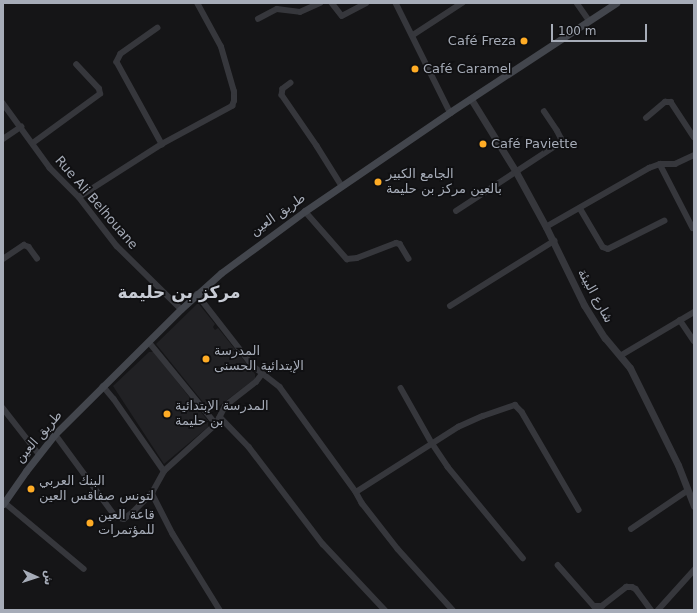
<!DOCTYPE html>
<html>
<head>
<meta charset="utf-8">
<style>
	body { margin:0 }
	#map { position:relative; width:697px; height:613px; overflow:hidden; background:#151517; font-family:"DejaVu Sans","Noto Naskh Arabic",sans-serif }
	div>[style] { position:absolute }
	.built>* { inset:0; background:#212124 }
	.minor>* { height:5.5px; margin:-2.75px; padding:0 2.75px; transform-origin:2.75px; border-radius:2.75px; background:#36373c }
	.tertiary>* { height:7px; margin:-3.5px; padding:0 3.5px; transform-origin:3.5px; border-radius:3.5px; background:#36373c }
	.secondary>* { height:7px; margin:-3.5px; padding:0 3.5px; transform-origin:3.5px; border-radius:3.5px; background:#43464d }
	.dots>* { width:11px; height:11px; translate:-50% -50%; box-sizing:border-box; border:2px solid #101012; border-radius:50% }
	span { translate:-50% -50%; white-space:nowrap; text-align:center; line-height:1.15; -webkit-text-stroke:3.5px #101012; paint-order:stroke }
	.poi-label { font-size:13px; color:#a6acb8 }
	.right { translate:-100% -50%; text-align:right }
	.left { translate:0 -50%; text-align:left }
	.street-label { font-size:13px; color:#a6acb8 }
	.district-label { font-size:17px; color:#c7cbd4; font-weight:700 }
	.frame { position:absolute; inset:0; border:4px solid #a6acb8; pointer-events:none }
	.north { position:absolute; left:16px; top:557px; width:40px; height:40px; -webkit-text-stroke:3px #101012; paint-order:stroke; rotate:93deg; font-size:11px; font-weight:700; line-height:16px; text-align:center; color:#a6acb8 }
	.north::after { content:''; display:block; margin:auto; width:14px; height:18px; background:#a6acb8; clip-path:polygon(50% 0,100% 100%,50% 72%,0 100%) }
	.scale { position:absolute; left:551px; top:24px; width:96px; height:18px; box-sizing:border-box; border:2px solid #a6acb8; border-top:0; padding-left:5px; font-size:12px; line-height:14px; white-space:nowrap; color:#a6acb8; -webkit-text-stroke:3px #101012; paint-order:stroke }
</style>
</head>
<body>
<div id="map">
	<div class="built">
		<i style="clip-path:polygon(198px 303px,215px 324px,213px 327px,215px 330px,218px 328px,255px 374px,255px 379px,211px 412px,156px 344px)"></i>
		<i style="clip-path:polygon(149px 352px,154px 352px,208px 421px,208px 427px,164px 464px,113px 386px)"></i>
	</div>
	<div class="minor">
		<i style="left:332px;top:3px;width:16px;rotate:52deg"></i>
		<i style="left:342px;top:16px;width:27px;rotate:-28deg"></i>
		<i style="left:396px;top:3px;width:122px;rotate:63.6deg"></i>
		<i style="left:577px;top:3px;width:21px;rotate:55deg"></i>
		<i style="left:258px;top:19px;width:21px;rotate:-28deg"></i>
		<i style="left:277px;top:9px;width:23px;rotate:7deg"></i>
		<i style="left:300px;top:12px;width:22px;rotate:-24deg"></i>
		<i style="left:158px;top:28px;width:45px;rotate:144.9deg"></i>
		<i style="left:121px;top:54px;width:9px;rotate:117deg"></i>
		<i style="left:117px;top:62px;width:94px;rotate:61.2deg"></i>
		<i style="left:413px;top:35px;width:59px;rotate:-33.1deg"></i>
		<i style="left:291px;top:83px;width:10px;rotate:143deg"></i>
		<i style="left:283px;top:89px;width:6px;rotate:99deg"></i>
		<i style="left:282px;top:95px;width:62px;rotate:55.5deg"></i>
		<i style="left:317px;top:146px;width:47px;rotate:58deg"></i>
		<i style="left:3px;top:103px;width:80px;rotate:54.1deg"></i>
		<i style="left:50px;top:168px;width:41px;rotate:45deg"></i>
		<i style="left:79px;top:197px;width:62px;rotate:52.2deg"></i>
		<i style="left:117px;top:246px;width:90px;rotate:44.5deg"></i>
		<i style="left:646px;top:118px;width:25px;rotate:-40deg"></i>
		<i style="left:665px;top:102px;width:6px"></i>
		<i style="left:671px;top:102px;width:42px;rotate:56.7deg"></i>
		<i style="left:3px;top:139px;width:22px;rotate:-34deg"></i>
		<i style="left:33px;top:143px;width:83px;rotate:-36.2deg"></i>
		<i style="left:100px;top:94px;width:5px;rotate:-101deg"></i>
		<i style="left:99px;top:89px;width:33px;rotate:-133deg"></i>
		<i style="left:660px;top:164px;width:72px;rotate:62.7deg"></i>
		<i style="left:79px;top:197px;width:98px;rotate:-32.6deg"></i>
		<i style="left:162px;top:144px;width:80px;rotate:-28.5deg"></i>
		<i style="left:232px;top:106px;width:5px;rotate:-68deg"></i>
		<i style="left:234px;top:101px;width:9px;rotate:-90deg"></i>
		<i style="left:234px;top:92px;width:47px;rotate:-106.1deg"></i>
		<i style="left:221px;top:47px;width:50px;rotate:-118.6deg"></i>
		<i style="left:580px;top:208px;width:45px;rotate:59.5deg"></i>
		<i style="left:603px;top:247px;width:5px;rotate:22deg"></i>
		<i style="left:608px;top:249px;width:63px;rotate:-26.6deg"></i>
		<i style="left:305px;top:211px;width:64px;rotate:48.8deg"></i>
		<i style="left:347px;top:259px;width:10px;rotate:-6deg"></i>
		<i style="left:357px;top:258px;width:42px;rotate:-21deg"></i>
		<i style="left:396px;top:243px;width:4px;rotate:14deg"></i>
		<i style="left:400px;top:244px;width:17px;rotate:59deg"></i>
		<i style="left:456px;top:211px;width:124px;rotate:-33.2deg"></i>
		<i style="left:560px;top:143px;width:4px;rotate:-76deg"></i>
		<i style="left:561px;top:139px;width:9px;rotate:-117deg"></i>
		<i style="left:557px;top:131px;width:23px;rotate:-124deg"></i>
		<i style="left:546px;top:227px;width:119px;rotate:-29.8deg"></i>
		<i style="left:649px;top:168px;width:12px;rotate:-20deg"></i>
		<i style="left:660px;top:164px;width:15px"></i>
		<i style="left:675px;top:164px;width:21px;rotate:-25deg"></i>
		<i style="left:3px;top:259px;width:25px;rotate:-34deg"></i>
		<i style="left:24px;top:245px;width:5px;rotate:22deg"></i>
		<i style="left:29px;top:247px;width:14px;rotate:54deg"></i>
		<i style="left:197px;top:294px;width:91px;rotate:52.1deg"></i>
		<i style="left:253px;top:366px;width:34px;rotate:38deg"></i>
		<i style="left:280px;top:387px;width:130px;rotate:54.1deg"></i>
		<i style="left:356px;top:492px;width:13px;rotate:61deg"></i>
		<i style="left:362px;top:503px;width:58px;rotate:52deg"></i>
		<i style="left:398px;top:549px;width:82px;rotate:48deg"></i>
		<i style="left:450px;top:306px;width:123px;rotate:-32deg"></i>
		<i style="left:680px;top:320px;width:25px;rotate:56deg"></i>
		<i style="left:149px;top:342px;width:106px;rotate:50.7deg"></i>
		<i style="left:620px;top:356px;width:86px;rotate:-30.7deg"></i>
		<i style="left:103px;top:386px;width:17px;rotate:50deg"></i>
		<i style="left:114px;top:399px;width:88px;rotate:55.2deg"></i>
		<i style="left:401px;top:388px;width:63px;rotate:60.6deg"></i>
		<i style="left:432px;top:443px;width:29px;rotate:56deg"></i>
		<i style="left:448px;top:467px;width:118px;rotate:50.5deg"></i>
		<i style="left:3px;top:408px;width:58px;rotate:52deg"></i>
		<i style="left:220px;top:417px;width:42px;rotate:46deg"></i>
		<i style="left:249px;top:447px;width:122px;rotate:52.7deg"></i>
		<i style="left:323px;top:544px;width:91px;rotate:46.8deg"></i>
		<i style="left:55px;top:434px;width:103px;rotate:53.7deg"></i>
		<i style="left:116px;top:517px;width:8px;rotate:14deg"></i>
		<i style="left:124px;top:519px;width:11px;rotate:-38deg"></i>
		<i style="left:133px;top:512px;width:27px;rotate:-45deg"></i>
		<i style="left:152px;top:493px;width:25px;rotate:-61deg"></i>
		<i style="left:164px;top:471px;width:70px;rotate:-42.1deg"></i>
		<i style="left:216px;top:424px;width:20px;rotate:-63deg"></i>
		<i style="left:225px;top:406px;width:39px;rotate:-38deg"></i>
		<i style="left:256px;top:382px;width:10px;rotate:-53deg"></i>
		<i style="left:356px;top:492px;width:121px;rotate:-32.5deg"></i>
		<i style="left:458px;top:427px;width:27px;rotate:-24deg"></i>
		<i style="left:483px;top:416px;width:34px;rotate:-19deg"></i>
		<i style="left:515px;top:405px;width:10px;rotate:45deg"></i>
		<i style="left:522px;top:412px;width:113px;rotate:59.8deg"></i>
		<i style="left:152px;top:493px;width:46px;rotate:62.9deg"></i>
		<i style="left:173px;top:534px;width:89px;rotate:58.3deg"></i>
		<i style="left:4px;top:502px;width:104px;rotate:39.9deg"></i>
		<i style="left:631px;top:529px;width:68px;rotate:-34.2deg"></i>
		<i style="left:558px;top:565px;width:55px;rotate:48.7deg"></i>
		<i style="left:594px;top:606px;width:8px"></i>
		<i style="left:602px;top:606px;width:31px;rotate:-38deg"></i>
		<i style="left:626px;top:587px;width:6px"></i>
		<i style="left:632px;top:587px;width:4px;rotate:27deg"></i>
		<i style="left:636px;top:589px;width:26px;rotate:54deg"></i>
		<i style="left:658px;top:610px;width:54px;rotate:-48deg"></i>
	</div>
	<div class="tertiary">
		<i style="left:471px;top:99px;width:86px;rotate:58.3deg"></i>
		<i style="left:516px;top:172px;width:63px;rotate:61.4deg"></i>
		<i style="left:546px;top:227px;width:87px;rotate:64deg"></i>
		<i style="left:584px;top:305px;width:39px;rotate:58deg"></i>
		<i style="left:605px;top:338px;width:39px;rotate:50deg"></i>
		<i style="left:630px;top:368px;width:108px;rotate:63.7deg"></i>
		<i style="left:678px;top:465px;width:44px;rotate:68.7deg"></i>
	</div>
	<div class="secondary">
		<i style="left:3px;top:504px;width:40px;rotate:-55.1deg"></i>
		<i style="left:26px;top:471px;width:47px;rotate:-51.9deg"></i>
		<i style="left:55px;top:434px;width:177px;rotate:-44.8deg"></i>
		<i style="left:181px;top:309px;width:54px;rotate:-42deg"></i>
		<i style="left:221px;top:273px;width:104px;rotate:-36.4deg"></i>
		<i style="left:305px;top:211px;width:176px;rotate:-34.3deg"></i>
		<i style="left:450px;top:112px;width:199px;rotate:-33.3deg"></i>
	</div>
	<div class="dots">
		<i style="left:524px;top:41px;background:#ffac25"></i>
		<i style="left:415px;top:69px;background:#ffac25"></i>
		<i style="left:483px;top:144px;background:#ffac25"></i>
		<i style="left:378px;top:182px;background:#ffac25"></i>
		<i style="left:206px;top:359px;background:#ffac25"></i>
		<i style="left:167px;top:414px;background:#ffac25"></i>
		<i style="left:31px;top:489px;background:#ffac25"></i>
		<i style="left:90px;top:523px;background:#ffac25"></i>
	</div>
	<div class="poi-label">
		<span class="right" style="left:516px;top:41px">Café Freza</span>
		<span class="left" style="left:423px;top:69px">Café Caramel</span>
		<span class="left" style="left:491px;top:144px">Café Paviette</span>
		<span class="left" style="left:386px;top:182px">الجامع الكبير<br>بالعين مركز بن حليمة</span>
		<span class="left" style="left:214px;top:359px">المدرسة<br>الإبتدائية الحسنى</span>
		<span class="left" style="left:175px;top:414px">المدرسة الإبتدائية<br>بن حليمة</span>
		<span class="left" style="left:39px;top:489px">البنك العربي<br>لتونس صفاقس العين</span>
		<span class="left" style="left:98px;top:523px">قاعة العين<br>للمؤتمرات</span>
	</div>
	<div class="street-label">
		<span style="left:96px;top:203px;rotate:49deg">Rue Ali Belhouane</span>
		<span style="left:278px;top:215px;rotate:-35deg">طريق العين</span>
		<span style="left:595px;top:296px;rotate:61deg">شارع البيئة</span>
		<span style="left:39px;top:437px;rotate:-49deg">طريق العين</span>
	</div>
	<div class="district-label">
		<span style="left:179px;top:293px">مركز بن حليمة</span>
	</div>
	<div class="frame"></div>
	<div class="north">ش</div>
	<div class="scale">100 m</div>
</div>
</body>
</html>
